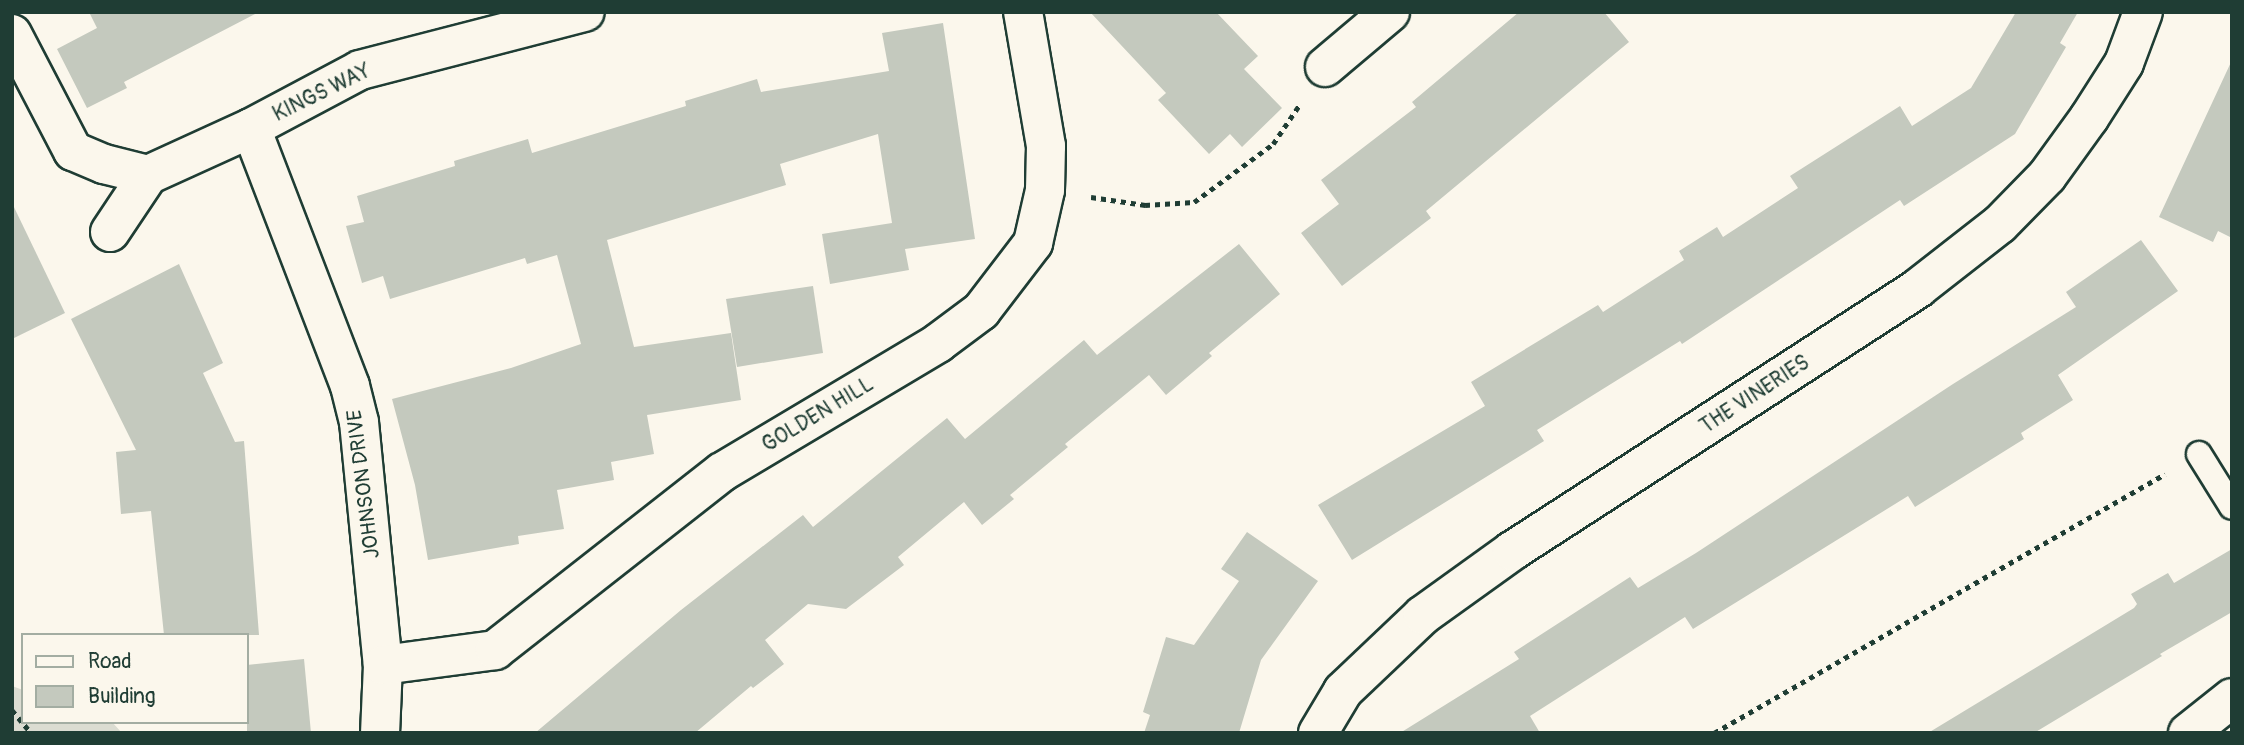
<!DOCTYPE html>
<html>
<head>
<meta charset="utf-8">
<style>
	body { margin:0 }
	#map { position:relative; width:2244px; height:745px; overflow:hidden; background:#fbf7ec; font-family:Pangolin,sans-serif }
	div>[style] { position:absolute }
	.green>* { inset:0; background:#dbdcd1 }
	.building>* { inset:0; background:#c4c9be }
	.path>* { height:4.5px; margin-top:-2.25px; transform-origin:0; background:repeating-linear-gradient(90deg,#1f3d34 0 5px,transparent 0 10px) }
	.roads { filter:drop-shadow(2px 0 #1f3d34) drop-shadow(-2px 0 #1f3d34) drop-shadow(0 2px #1f3d34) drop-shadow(0 -2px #1f3d34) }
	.service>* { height:24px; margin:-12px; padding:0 12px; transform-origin:12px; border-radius:12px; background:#fbf7ec }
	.minor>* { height:38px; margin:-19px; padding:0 19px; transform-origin:19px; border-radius:19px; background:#fbf7ec }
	span { translate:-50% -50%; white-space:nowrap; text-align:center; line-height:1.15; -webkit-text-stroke:5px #fbf7ec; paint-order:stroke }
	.street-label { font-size:21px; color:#1f3d34 }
	.frame { position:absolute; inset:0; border:14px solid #1f3d34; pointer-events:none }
	.legend { position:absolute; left:21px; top:633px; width:228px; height:91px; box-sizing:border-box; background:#fbf7ec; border:2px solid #a3ada2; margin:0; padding:9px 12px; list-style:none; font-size:21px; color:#1f3d34 }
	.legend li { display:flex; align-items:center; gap:14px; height:35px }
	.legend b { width:35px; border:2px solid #a3ada2 }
</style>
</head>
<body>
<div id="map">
	<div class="green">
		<i style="clip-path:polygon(12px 686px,23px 690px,23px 722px,112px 722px,122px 733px,12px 733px)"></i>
	</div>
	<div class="building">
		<i style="clip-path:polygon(89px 12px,259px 12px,124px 82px,127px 88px,87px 108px,57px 49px,97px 28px)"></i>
		<i style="clip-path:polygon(1090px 12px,1216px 12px,1258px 56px,1244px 69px,1282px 108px,1242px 147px,1230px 134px,1209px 154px,1158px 100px,1166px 93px)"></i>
		<i style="clip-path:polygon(1519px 12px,1604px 12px,1629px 42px,1426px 211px,1431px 218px,1342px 286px,1301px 233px,1339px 204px,1321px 180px,1416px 107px,1412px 102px)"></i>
		<i style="clip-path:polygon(2016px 12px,2078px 12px,2060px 43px,2066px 47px,2015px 134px,1904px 206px,1900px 200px,1682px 344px,1680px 341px,1537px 430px,1544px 441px,1352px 560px,1318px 505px,1485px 406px,1471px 382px,1598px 305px,1603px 312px,1684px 260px,1679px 251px,1717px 227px,1723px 237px,1798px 188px,1790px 176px,1900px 106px,1912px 126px,1971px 88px)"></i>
		<i style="clip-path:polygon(943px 23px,975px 239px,905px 249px,909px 270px,830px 284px,822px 234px,892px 223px,878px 134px,780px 164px,786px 185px,607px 240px,634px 347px,731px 333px,741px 400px,647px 415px,654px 454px,611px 462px,614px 480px,557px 490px,564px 529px,518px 536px,519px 544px,428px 560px,415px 485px,392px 399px,511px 368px,581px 344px,557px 255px,527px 264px,525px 258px,390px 299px,383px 276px,362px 283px,346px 226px,364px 222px,357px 196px,455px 166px,454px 161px,528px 139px,532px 153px,686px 106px,685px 101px,757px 79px,761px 92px,889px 71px,882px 33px)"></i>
		<i style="clip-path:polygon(2232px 60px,2232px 238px,2218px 231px,2213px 242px,2159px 217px)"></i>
		<i style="clip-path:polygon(12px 203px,65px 313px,12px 339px)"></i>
		<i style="clip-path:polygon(2141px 240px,2178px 291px,2058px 375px,2073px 400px,2021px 433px,2024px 439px,1915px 507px,1908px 496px,1693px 629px,1685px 617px,1530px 716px,1540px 733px,1400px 733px,1519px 659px,1514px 652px,1630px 577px,1638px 588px,1696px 553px,1953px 384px,2076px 307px,2066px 292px)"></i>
		<i style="clip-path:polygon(1239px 244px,1280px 294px,1209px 353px,1212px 356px,1166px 395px,1149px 375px,1065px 444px,1068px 447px,1010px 495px,1014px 499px,982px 525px,964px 502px,898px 557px,904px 565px,846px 609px,808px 604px,765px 640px,784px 664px,753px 688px,751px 686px,695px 733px,535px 733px,681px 610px,803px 515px,813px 527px,947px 418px,965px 439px,1084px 340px,1097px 355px)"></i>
		<i style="clip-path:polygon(179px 264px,223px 363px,203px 373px,235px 442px,244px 441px,259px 635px,164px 635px,151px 511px,121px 514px,116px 452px,136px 450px,71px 319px)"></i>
		<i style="clip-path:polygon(813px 286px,823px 353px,737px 367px,726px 299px)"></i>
		<i style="clip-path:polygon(1247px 532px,1318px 581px,1261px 660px,1239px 733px,1144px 733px,1150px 715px,1143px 712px,1166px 637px,1194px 645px,1239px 581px,1221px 569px)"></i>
		<i style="clip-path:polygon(2232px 549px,2232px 612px,2160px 654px,2162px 656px,2034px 733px,1928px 733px,2134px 608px,2137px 604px,2131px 594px,2168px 573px,2174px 583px)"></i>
		<i style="clip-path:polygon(304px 659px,311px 733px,247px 733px,247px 665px)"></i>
	</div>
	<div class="path">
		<i style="left:1091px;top:197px;width:55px;rotate:8.4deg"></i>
		<i style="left:1145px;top:205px;width:49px;rotate:-3.5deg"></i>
		<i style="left:1194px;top:202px;width:98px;rotate:-36.3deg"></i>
		<i style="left:1273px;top:144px;width:48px;rotate:-56deg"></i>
		<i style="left:12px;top:710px;width:30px;rotate:50deg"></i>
		<i style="left:1714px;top:733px;width:520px;rotate:-29.87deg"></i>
	</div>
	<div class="roads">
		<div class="service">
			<i style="left:2199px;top:454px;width:62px;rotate:58.1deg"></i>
		</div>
		<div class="minor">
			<i style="left:12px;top:34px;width:132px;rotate:62.5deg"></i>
			<i style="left:73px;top:151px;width:34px;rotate:23deg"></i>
			<i style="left:104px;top:164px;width:45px;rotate:14deg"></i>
			<i style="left:1325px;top:67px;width:85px;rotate:-40.2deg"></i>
			<i style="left:251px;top:128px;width:276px;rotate:69deg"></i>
			<i style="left:350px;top:386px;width:37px;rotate:76deg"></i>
			<i style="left:359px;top:422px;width:244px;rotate:84.4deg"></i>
			<i style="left:383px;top:665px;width:68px;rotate:92.5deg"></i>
			<i style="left:110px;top:232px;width:69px;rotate:-56.3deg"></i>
			<i style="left:148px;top:175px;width:113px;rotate:-24.5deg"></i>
			<i style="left:251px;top:128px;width:123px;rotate:-28deg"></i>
			<i style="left:360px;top:70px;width:232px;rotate:-14.5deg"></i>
			<i style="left:383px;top:665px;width:113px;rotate:-7.6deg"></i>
			<i style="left:495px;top:650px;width:288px;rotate:-38.1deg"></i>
			<i style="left:722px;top:472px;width:252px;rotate:-30.8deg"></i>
			<i style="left:938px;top:343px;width:54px;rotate:-36.7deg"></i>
			<i style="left:981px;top:311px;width:86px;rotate:-52.6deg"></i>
			<i style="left:1033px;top:243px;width:54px;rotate:-77.2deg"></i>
			<i style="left:1045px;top:190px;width:44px;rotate:-88.7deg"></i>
			<i style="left:1046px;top:146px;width:136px;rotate:-99.7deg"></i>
			<i style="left:1318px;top:733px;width:49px;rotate:-59.2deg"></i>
			<i style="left:1343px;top:691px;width:110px;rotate:-43.5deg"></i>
			<i style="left:1423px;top:615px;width:110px;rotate:-35.7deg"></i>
			<i style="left:1512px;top:551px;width:484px;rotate:-32.9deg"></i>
			<i style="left:1918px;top:288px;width:104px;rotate:-38deg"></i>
			<i style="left:2000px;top:224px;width:67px;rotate:-45.6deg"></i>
			<i style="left:2047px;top:176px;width:72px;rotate:-54.1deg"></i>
			<i style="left:2089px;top:118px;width:65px;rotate:-57.5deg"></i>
			<i style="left:2124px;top:63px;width:54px;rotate:-69.6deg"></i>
			<i style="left:2188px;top:733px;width:56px;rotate:-38.5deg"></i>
		</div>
	</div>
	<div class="street-label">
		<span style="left:322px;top:93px;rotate:-26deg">KINGS WAY</span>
		<span style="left:1755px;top:395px;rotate:-33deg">THE VINERIES</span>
		<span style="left:818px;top:415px;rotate:-31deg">GOLDEN HILL</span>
		<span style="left:364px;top:484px;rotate:-97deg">JOHNSON DRIVE</span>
	</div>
	<div class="frame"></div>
	<ul class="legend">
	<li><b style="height:9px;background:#fbf7ec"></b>Road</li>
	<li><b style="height:19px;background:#c4c9be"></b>Building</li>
	</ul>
</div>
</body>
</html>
